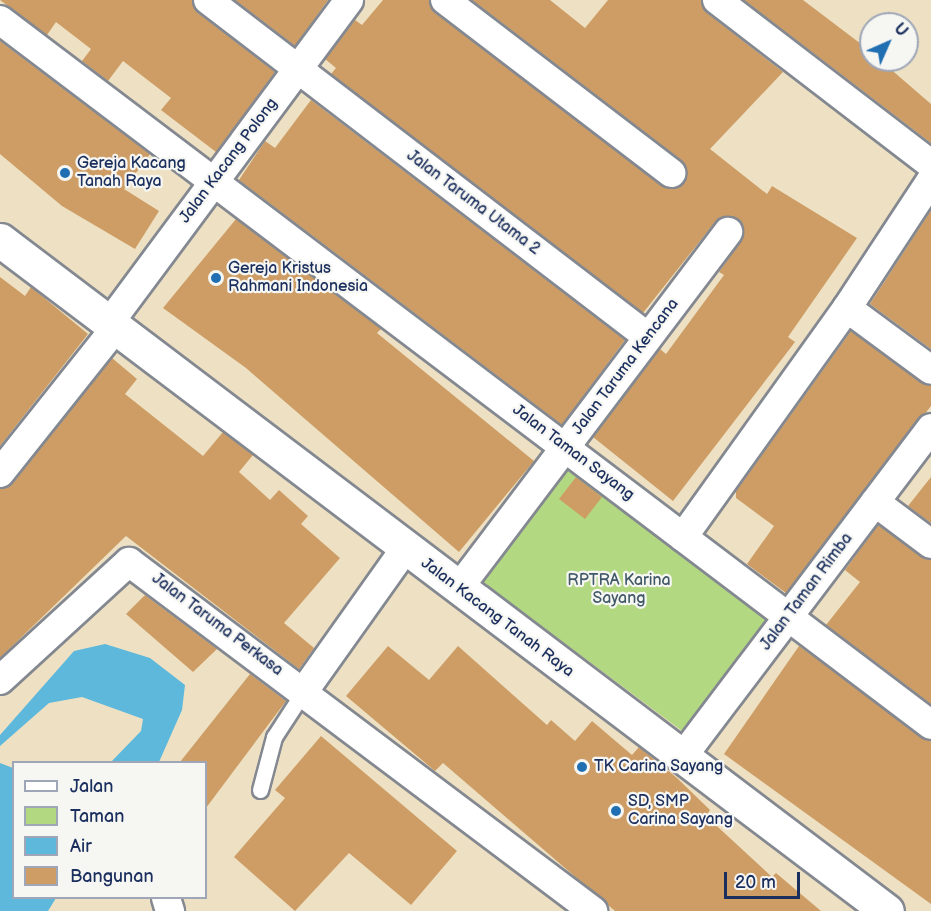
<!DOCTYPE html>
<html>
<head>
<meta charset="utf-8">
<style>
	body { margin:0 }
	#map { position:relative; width:931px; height:911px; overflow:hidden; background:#eee1c3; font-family:"Balsamiq Sans",sans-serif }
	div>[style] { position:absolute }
	.green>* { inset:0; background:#b3d882 }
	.water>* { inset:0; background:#5db8db }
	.building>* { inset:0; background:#cd9d65 }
	.roads { filter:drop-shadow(2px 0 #848890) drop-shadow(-2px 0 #848890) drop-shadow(0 2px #848890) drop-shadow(0 -2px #848890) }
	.lane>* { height:15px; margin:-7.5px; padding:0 7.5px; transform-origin:7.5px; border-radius:7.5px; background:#fff }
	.street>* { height:28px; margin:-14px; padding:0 14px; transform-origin:14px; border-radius:14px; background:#fff }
	.secondary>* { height:33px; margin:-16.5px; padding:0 16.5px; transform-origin:16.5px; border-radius:16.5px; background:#fff }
	.dots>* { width:16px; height:16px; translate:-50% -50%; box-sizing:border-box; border:3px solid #f6f6f2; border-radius:50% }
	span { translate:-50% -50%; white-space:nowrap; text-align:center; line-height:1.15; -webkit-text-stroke:4.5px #f6f6f2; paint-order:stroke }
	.street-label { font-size:16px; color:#1b2f5e }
	.poi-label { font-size:16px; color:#1b2f5e }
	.left { translate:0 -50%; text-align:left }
	.park-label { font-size:16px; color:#415967 }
	.legend { position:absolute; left:12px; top:761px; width:195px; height:138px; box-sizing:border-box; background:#f6f6f2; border:2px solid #9ea6b7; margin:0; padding:8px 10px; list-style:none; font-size:18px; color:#1b2f5e }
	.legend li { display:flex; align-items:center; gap:12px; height:30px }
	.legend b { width:30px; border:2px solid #9ea6b7 }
	.north { position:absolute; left:859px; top:12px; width:60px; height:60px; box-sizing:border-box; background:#f6f6f2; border:2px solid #9ea6b7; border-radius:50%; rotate:45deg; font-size:16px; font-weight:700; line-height:24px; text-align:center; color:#1b2f5e }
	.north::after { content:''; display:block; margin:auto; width:21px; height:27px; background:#1f6fb2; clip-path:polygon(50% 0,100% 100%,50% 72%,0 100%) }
	.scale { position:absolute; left:724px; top:872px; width:76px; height:27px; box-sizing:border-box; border:3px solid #1b2f5e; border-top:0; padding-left:8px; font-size:18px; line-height:21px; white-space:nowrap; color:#1b2f5e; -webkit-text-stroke:4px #f6f6f2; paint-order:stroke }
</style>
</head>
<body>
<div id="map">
	<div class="green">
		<i style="clip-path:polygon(567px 459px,778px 616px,689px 736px,478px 579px)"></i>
	</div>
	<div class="water">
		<i style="clip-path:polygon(105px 644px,150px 658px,185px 685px,182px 710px,159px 762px,111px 762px,141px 731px,143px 719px,82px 697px,49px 703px,0 746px,0 735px,74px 651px)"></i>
		<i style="clip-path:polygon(0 763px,13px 768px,14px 898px,56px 898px,48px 911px,0 911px)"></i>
	</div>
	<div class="building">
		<i style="clip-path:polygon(0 0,192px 0,198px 13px,275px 72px,216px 152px,161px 110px,171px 98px,123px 61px,108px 81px,82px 61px,91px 49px,56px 22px,47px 35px)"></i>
		<i style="clip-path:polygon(235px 0,328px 0,295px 46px)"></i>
		<i style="clip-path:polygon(383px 0,429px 0,435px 13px,668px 189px,684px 183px,686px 167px,681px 160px,472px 0,550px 0,585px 28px,608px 0,701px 0,707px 13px,783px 72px,710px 149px,767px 194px,772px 186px,857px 238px,788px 337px,795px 342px,673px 501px,593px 437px,660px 349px,666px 354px,724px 275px,719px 272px,741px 241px,743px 225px,729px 216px,715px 222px,643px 313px,331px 74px,336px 68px,325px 59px,355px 20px,362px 25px)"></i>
		<i style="clip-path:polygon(744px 0,803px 0,865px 47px,871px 60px,880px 60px,931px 104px,931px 143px)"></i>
		<i style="clip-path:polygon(0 41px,150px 154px,124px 189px,159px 211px,135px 249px,62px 206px,0 154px)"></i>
		<i style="clip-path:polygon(311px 100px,625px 340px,562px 425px,239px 180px,265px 141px,275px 148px)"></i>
		<i style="clip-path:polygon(931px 210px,931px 349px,870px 304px)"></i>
		<i style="clip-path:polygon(236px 219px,381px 329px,377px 333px,534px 461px,459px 552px,246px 368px,163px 308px)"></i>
		<i style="clip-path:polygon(0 277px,25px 296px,31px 287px,88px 334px,0 446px)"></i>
		<i style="clip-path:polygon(851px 331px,931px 386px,931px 406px,786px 593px,747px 564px,774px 526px,736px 498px,736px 491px)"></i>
		<i style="clip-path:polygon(112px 358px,137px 379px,125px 394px,203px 456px,223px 432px,253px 455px,239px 472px,270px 500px,279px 490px,308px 516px,301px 524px,340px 558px,284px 623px,314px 648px,299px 669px,126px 536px,0 658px,0 489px,13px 483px)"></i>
		<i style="clip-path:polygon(576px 477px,602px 497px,585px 519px,559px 499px)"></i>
		<i style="clip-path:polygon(931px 477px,931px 523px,908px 506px)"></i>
		<i style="clip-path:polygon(878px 525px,931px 560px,931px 704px,826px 625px,860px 582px,845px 570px)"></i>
		<i style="clip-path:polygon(145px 595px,217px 649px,193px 672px,126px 614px)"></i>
		<i style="clip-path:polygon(388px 646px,429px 680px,458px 646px,547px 725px,551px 720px,575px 741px,592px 721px,632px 755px,639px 747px,677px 778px,710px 810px,706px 816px,772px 877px,776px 873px,821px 911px,615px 911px,443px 763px,435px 771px,346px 696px)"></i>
		<i style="clip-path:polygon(799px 646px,931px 741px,931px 904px,724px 754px)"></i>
		<i style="clip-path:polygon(250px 674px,286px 701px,206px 808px,206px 762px,180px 762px)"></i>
		<i style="clip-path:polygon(321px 736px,457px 851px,411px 905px,349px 853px,295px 911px,234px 857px,285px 798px,275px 790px)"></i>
	</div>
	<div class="roads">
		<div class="lane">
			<i style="left:260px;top:790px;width:55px;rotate:-75.2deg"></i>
			<i style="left:274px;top:737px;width:55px;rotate:-56.9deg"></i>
		</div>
		<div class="street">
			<i style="left:208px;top:0;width:554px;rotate:37.45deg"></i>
			<i style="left:445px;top:0;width:285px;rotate:37.4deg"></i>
			<i style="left:717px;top:0;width:270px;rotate:37.5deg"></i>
			<i style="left:0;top:20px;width:1168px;rotate:37.13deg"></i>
			<i style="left:847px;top:308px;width:104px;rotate:36.4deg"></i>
			<i style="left:110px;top:322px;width:401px;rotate:-53.4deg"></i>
			<i style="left:0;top:473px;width:186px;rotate:-51.5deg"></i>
			<i style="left:875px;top:502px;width:70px;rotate:36.9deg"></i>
			<i style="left:683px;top:537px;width:282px;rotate:-54.4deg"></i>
			<i style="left:847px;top:308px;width:153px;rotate:-56.7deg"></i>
			<i style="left:458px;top:589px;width:448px;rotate:-52.9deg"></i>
			<i style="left:0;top:680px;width:175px;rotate:-42.5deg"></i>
			<i style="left:129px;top:562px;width:581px;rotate:36.95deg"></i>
			<i style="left:304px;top:691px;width:174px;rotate:-54.6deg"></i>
			<i style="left:683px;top:756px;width:411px;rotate:-52.9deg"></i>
			<i style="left:166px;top:898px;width:14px;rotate:73deg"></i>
		</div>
		<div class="secondary">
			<i style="left:0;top:240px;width:1112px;rotate:37.11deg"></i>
		</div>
	</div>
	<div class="dots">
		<i style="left:65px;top:173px;background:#1f6fb2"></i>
		<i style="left:216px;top:278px;background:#1f6fb2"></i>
		<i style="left:582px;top:767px;background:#1f6fb2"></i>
		<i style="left:616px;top:811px;background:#1f6fb2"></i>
	</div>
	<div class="street-label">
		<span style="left:229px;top:161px;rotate:-53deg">Jalan Kacang Polong</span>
		<span style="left:473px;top:203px;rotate:37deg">Jalan Taruma Utama 2</span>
		<span style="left:626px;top:367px;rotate:-53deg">Jalan Taruma Kencana</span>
		<span style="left:573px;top:453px;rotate:37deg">Jalan Taman Sayang</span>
		<span style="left:807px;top:592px;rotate:-53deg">Jalan Taman Rimba</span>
		<span style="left:497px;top:618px;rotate:37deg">Jalan Kacang Tanah Raya</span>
		<span style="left:217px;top:625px;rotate:37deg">Jalan Taruma Perkasa</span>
	</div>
	<div class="poi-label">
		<span class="left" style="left:77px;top:173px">Gereja Kacang<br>Tanah Raya</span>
		<span class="left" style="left:228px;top:278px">Gereja Kristus<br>Rahmani Indonesia</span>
		<span class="left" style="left:594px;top:767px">TK Carina Sayang</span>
		<span class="left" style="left:628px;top:811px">SD, SMP<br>Carina Sayang</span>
	</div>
	<div class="park-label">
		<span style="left:619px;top:590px">RPTRA Karina<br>Sayang</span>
	</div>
	<ul class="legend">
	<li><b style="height:8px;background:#fff"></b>Jalan</li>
	<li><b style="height:16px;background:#b3d882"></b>Taman</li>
	<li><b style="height:16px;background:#5db8db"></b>Air</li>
	<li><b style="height:16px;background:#cd9d65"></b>Bangunan</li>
	</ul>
	<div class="north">U</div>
	<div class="scale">20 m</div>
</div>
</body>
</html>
